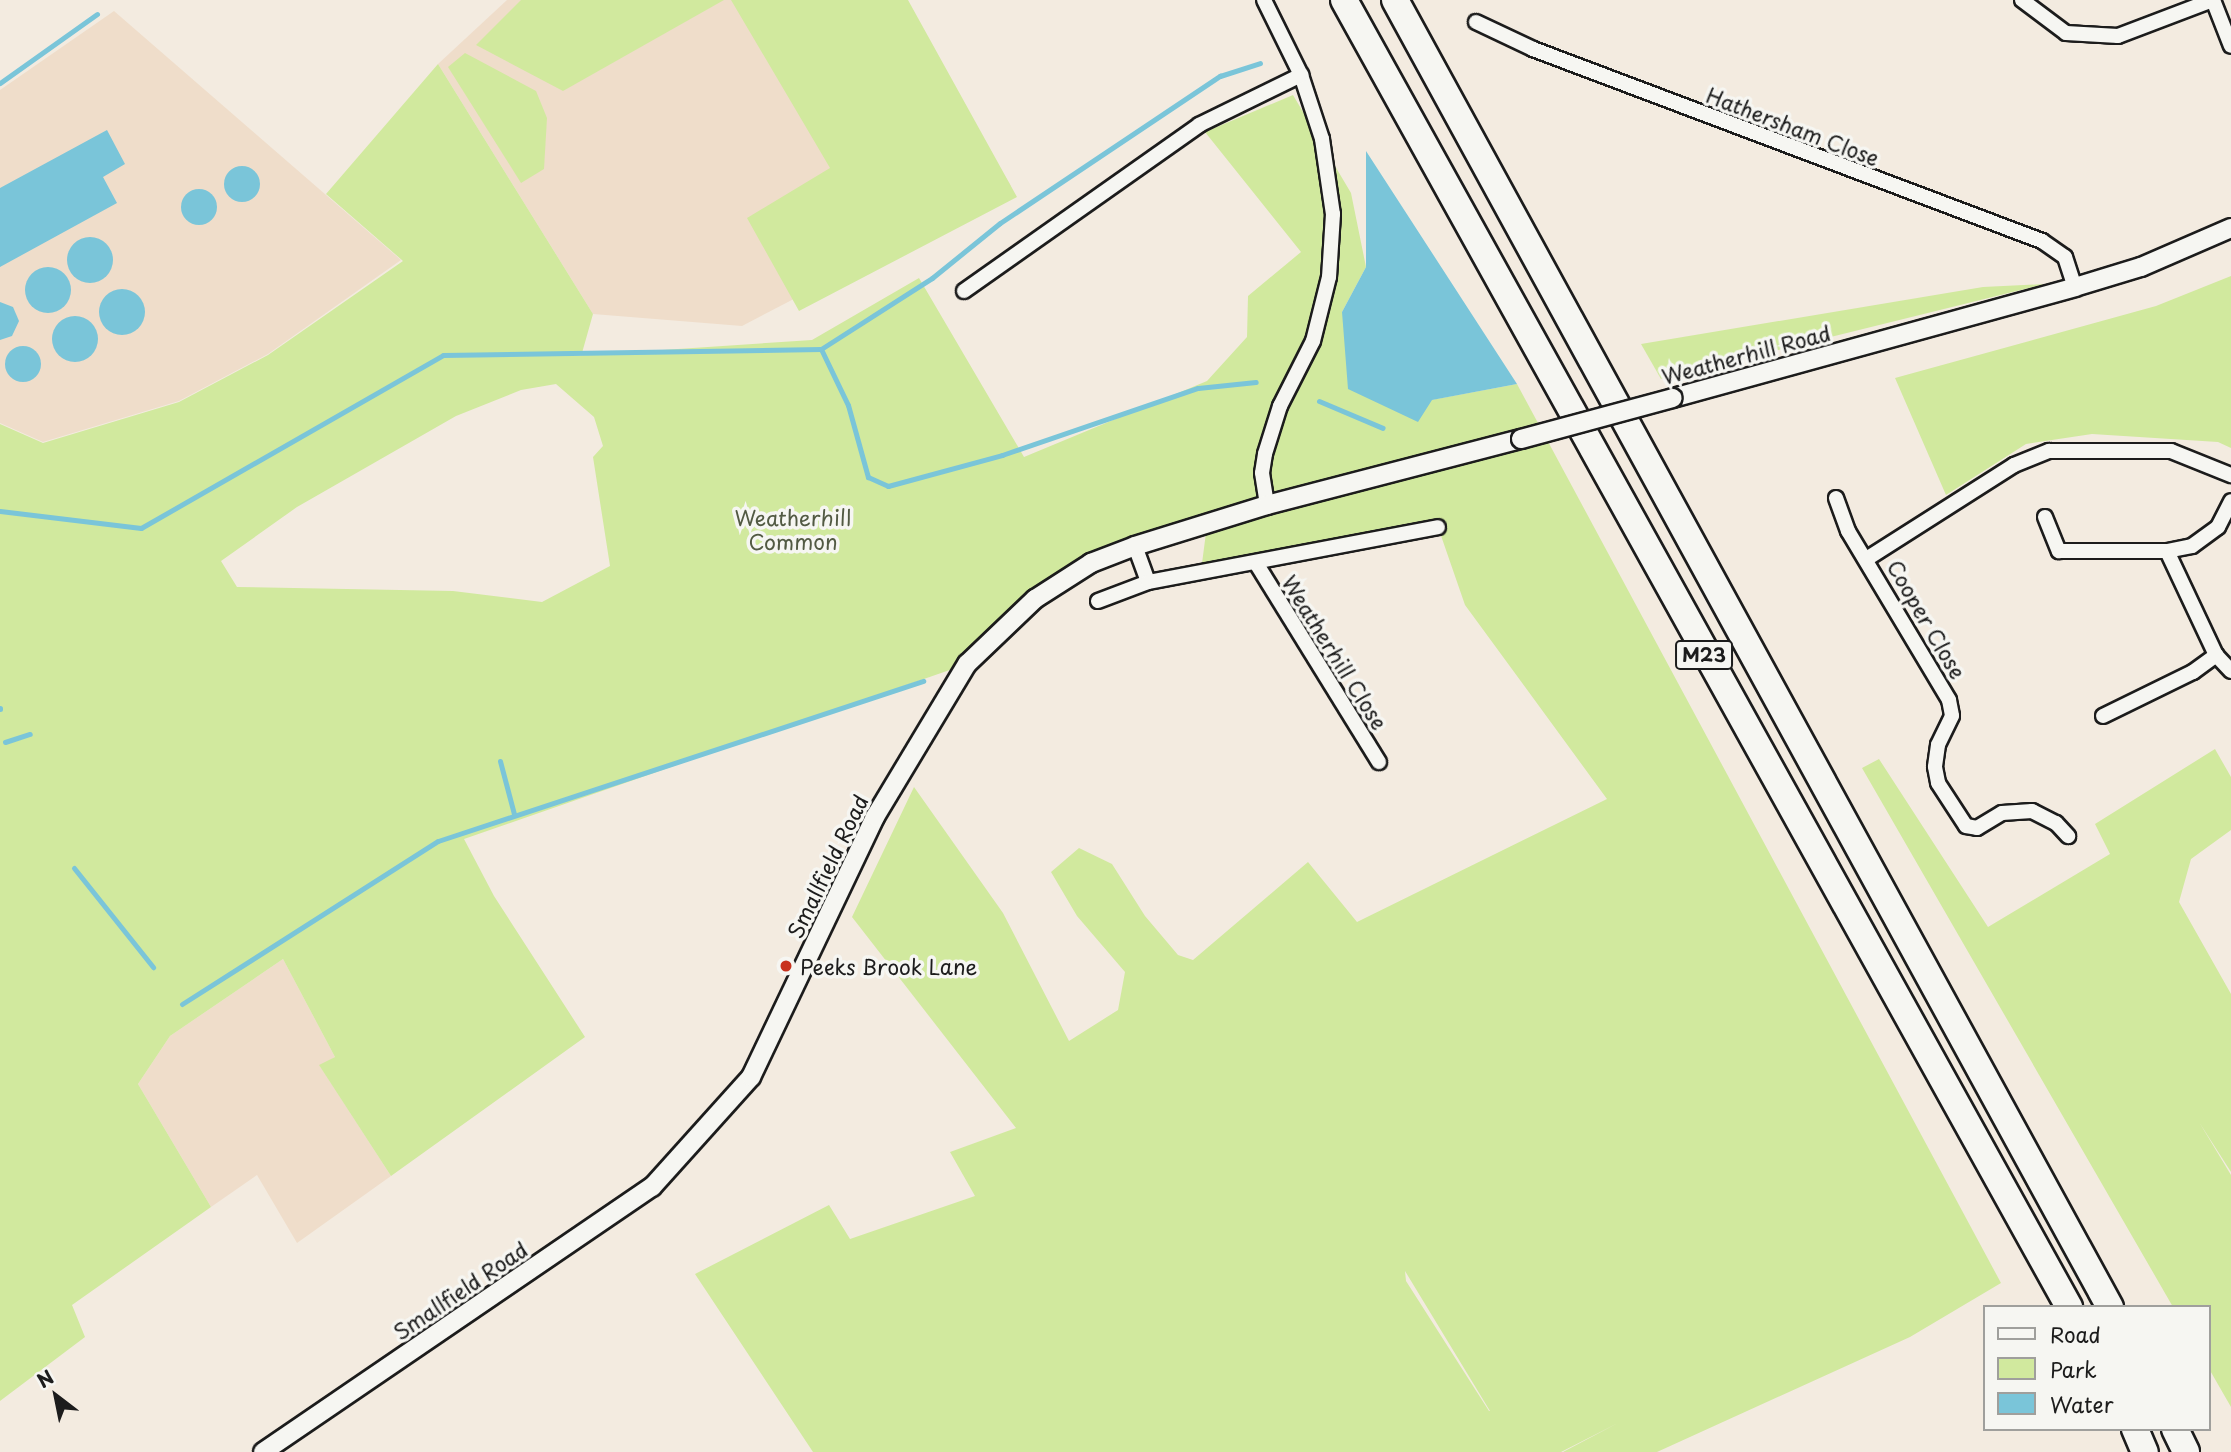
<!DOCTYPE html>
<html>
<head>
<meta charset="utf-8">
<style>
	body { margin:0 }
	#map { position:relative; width:2231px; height:1452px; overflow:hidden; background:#f3ebe0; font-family:"Playpen Sans",sans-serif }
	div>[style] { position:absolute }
	.built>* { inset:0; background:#efddca }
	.green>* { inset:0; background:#d1e99e }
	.water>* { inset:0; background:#7ac5d9 }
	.round { border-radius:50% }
	.stream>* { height:5px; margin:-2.5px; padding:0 2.5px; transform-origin:2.5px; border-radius:2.5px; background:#7ac5d9 }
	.roads { filter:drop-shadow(2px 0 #1c1c1c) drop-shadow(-2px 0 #1c1c1c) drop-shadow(0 2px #1c1c1c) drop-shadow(0 -2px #1c1c1c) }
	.minor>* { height:14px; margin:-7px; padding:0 7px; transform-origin:7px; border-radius:7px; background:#f6f6f2 }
	.tertiary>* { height:18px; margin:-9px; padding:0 9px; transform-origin:9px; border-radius:9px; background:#f6f6f2 }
	.motorway>* { height:26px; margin:-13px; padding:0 13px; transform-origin:13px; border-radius:13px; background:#f6f6f2 }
	.bridges { filter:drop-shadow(2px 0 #1c1c1c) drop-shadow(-2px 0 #1c1c1c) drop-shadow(0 2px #1c1c1c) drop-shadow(0 -2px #1c1c1c) }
	.tertiary-bridge>* { height:18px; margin:-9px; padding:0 9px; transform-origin:9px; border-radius:9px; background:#f6f6f2 }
	.dots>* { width:19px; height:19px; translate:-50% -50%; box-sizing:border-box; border:4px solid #f6f6f2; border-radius:50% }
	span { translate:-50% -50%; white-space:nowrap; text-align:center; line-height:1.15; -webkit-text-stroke:7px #f6f6f2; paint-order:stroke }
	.shield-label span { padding:2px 5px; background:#f6f6f2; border:2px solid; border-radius:5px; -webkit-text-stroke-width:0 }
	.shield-label { font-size:19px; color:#1c1c1c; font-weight:700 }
	.street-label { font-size:21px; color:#1c1c1c }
	.park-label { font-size:21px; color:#525a43 }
	.poi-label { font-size:21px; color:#1c1c1c }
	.left { translate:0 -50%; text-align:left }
	.legend { position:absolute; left:1983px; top:1305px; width:228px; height:126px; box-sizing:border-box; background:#f6f6f2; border:2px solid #9f9f9c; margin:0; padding:9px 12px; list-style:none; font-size:21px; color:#1c1c1c }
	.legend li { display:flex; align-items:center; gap:14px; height:35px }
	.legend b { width:35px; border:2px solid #9f9f9c }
	.north { position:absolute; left:21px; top:1361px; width:70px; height:70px; -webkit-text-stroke:5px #f6f6f2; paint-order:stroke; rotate:328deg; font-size:19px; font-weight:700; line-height:28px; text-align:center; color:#1c1c1c }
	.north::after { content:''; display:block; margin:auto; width:24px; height:32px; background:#1c1c1c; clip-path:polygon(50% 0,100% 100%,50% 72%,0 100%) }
</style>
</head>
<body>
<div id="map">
	<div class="built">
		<i style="clip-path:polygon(507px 0,897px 0,1011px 186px,742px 326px,593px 314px,438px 64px)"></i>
		<i style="clip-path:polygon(114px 11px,401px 260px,268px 354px,179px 401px,43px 442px,0 423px,0 90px)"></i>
		<i style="clip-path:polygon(283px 959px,335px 1057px,320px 1066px,391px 1176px,297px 1243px,257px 1175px,211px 1207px,138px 1084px,170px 1036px)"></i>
	</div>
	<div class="green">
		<i style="clip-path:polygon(521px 0,724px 0,563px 91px,476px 45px)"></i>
		<i style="clip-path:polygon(731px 0,908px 0,1017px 197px,799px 311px,747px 218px,830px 168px)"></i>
		<i style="clip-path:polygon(465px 53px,536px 91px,547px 118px,544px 169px,521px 183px,448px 67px)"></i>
		<i style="clip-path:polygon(evenodd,438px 64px,593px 314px,582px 353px,541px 354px,573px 356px,812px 340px,919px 278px,1024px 457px,1207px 381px,1247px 337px,1248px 296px,1301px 252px,1205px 132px,1293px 95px,1351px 193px,1366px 267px,1342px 312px,1431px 400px,1517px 384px,2001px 1283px,1910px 1337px,1657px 1452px,1563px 1452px,1618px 1423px,1561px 1452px,813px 1452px,695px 1274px,829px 1205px,850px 1239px,975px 1196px,950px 1152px,1016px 1128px,852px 917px,914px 787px,1003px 913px,1069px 1041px,1118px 1010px,1125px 972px,1077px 916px,1051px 872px,1079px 848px,1112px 864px,1145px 916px,1178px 955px,1193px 960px,1308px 862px,1357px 922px,1607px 799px,1465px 605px,1438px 527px,1201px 571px,1207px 525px,1091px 563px,967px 664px,464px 839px,494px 896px,585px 1037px,391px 1176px,319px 1065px,335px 1057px,283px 959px,170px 1036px,138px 1084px,211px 1207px,72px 1305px,85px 1337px,0 1401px,0 424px,43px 443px,179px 402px,268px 355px,403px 261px,326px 194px,438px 64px,556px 384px,594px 417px,603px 446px,593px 457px,610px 566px,542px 602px,453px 591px,237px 587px,221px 561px,297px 507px,456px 416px,521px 390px,556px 384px,438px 64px,1405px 1271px,1490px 1411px,1489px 1411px,1406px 1281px,1405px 1271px)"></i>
		<i style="clip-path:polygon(2231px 276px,2231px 448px,2218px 442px,2092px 434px,2026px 444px,1946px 495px,1895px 378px,2156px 306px)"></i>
		<i style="clip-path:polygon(2045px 284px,1661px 379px,1641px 344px,1983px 287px)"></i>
		<i style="clip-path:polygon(2215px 749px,2231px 777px,2231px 830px,2191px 859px,2179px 902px,2231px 994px,2231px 1172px,2199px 1122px,2231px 1175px,2231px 1407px,2208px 1367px,2208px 1307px,2173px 1307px,1862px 768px,1879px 759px,1988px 927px,2110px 854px,2095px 824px)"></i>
	</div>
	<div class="water">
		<i style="clip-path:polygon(107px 130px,125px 164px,103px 177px,117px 203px,0 267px,0 188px)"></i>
		<i style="clip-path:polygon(1366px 151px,1517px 384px,1432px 400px,1418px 422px,1348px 389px,1342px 312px,1366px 267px)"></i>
		<i class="round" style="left:224px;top:166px;width:36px;height:36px"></i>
		<i class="round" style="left:181px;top:189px;width:36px;height:36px"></i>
		<i class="round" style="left:67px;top:237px;width:46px;height:46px"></i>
		<i class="round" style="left:25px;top:267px;width:46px;height:46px"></i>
		<i class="round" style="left:99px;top:289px;width:46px;height:46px"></i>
		<i style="clip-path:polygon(0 302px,13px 307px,19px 321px,12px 336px,0 340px)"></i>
		<i class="round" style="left:52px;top:316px;width:46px;height:46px"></i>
		<i class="round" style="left:5px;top:346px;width:36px;height:36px"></i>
	</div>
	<div class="stream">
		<i style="left:0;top:83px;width:119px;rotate:-35.4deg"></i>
		<i style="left:821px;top:349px;width:62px;rotate:64.3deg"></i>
		<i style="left:848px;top:405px;width:75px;rotate:74.5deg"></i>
		<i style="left:868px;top:477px;width:22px;rotate:24deg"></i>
		<i style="left:888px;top:486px;width:118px;rotate:-15.2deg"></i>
		<i style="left:1002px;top:455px;width:207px;rotate:-18.9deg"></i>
		<i style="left:1198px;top:388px;width:58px;rotate:-5.9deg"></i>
		<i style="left:1319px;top:401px;width:69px;rotate:22.9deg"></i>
		<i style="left:0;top:511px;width:142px;rotate:6.9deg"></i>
		<i style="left:141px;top:528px;width:348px;rotate:-29.8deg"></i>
		<i style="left:443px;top:355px;width:378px;rotate:-0.9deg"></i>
		<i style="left:821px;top:349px;width:132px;rotate:-32.6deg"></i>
		<i style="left:932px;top:278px;width:87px;rotate:-39deg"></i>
		<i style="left:1000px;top:223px;width:265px;rotate:-33.8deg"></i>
		<i style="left:1220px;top:76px;width:42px;rotate:-18deg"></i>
		<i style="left:0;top:708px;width:1px;rotate:90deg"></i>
		<i style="left:5px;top:742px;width:26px;rotate:-18deg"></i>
		<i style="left:500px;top:761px;width:55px;rotate:75.2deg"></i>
		<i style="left:74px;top:868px;width:127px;rotate:51.4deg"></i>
		<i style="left:182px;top:1004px;width:303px;rotate:-32.5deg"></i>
		<i style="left:438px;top:841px;width:511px;rotate:-18.26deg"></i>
	</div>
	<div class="roads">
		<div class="minor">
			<i style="left:1264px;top:0;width:84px;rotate:63.7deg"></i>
			<i style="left:1301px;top:75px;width:67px;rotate:71.8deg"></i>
			<i style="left:1322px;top:139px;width:76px;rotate:81.7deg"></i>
			<i style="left:1333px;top:214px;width:63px;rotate:93.6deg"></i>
			<i style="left:1329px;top:277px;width:66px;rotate:104deg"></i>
			<i style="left:1313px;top:341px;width:73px;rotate:116.9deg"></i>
			<i style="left:1280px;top:406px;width:50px;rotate:107.4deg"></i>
			<i style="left:1265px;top:454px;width:19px;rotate:99deg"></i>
			<i style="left:1262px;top:473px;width:32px;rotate:81deg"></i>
			<i style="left:2022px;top:0;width:55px;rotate:36.9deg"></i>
			<i style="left:2066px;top:33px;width:52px;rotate:3.3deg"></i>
			<i style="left:2118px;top:36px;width:102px;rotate:-20.8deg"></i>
			<i style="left:2213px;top:0;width:49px;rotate:68.6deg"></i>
			<i style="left:1476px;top:22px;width:63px;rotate:25.3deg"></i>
			<i style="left:1533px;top:49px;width:544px;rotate:20.67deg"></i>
			<i style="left:2042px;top:241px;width:28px;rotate:35deg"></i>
			<i style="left:2065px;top:257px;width:32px;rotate:72deg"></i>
			<i style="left:964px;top:291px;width:288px;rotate:-35.2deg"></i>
			<i style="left:1199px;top:125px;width:114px;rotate:-26.1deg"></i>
			<i style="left:1836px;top:498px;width:35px;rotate:70deg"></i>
			<i style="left:1848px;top:531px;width:197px;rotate:59.1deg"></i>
			<i style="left:1949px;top:700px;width:16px;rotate:79deg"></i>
			<i style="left:1952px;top:716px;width:32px;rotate:116deg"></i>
			<i style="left:1938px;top:745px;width:22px;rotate:98deg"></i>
			<i style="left:1935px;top:767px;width:16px;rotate:79deg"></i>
			<i style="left:1938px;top:783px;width:51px;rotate:56.9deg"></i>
			<i style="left:1966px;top:826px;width:11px;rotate:10deg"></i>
			<i style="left:1977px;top:828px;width:29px;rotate:-31deg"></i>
			<i style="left:2002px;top:813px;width:30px;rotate:-4deg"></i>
			<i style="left:2032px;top:811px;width:27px;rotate:27deg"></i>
			<i style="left:2056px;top:823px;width:18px;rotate:47deg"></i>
			<i style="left:2045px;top:517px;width:37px;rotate:68deg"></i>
			<i style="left:2059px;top:551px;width:108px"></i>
			<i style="left:2167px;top:551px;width:25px;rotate:-11deg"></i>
			<i style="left:2192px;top:546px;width:32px;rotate:-36deg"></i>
			<i style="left:2218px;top:527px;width:29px;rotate:-63deg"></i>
			<i style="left:1135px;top:546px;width:38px;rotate:70deg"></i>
			<i style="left:2167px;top:551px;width:115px;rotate:64.8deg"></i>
			<i style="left:2216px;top:655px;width:22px;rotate:47deg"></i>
			<i style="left:1868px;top:558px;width:173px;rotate:-32.5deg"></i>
			<i style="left:2014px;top:465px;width:38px;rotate:-22deg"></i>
			<i style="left:2049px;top:451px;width:122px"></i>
			<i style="left:2171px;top:451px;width:65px;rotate:21.8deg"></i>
			<i style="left:1256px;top:563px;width:234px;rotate:58.3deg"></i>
			<i style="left:1098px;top:601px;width:53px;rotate:-20.8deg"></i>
			<i style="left:1148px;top:582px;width:295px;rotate:-10.7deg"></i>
			<i style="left:2103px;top:716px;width:100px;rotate:-26.1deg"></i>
			<i style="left:2193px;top:672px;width:29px;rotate:-36deg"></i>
		</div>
		<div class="tertiary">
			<i style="left:1673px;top:398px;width:417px;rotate:-15.4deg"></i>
			<i style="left:2075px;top:287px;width:69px;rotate:-16.9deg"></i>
			<i style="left:2141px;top:267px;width:98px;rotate:-23.4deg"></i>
			<i style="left:263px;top:1452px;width:471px;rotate:-34.3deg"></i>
			<i style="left:652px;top:1187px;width:148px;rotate:-48deg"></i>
			<i style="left:751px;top:1077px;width:288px;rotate:-64.5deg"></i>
			<i style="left:875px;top:817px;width:179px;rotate:-59deg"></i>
			<i style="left:967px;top:664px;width:94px;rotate:-43.7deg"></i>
			<i style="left:1035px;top:599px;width:67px;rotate:-32.7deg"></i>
			<i style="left:1091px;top:563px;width:47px;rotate:-21.1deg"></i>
			<i style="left:1135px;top:546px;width:138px;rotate:-17.3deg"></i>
			<i style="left:1267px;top:505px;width:262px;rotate:-14.6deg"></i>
		</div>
		<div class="motorway">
			<i style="left:1344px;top:0;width:1495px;rotate:60.98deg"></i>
			<i style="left:1395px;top:0;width:1490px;rotate:61.32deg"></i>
			<i style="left:2135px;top:1429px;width:25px;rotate:67deg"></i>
			<i style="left:2175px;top:1429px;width:25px;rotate:64deg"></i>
		</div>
	</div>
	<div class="bridges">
		<div class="tertiary-bridge">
			<i style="left:1521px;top:439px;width:157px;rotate:-15.1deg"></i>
		</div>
	</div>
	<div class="dots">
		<i style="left:786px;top:966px;background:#c8321e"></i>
	</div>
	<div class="shield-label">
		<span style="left:1704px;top:655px">M23</span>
	</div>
	<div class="street-label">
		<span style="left:1793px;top:126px;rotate:21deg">Hathersham Close</span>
		<span style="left:1746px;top:354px;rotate:-15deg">Weatherhill Road</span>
		<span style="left:1927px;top:619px;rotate:60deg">Cooper Close</span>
		<span style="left:1335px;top:652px;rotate:58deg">Weatherhill Close</span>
		<span style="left:827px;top:866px;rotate:-64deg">Smallfield Road</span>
		<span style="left:460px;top:1290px;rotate:-34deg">Smallfield Road</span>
	</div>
	<div class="park-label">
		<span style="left:793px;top:529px">Weatherhill<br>Common</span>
	</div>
	<div class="poi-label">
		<span class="left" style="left:800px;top:966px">Peeks Brook Lane</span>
	</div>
	<ul class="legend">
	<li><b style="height:9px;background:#f6f6f2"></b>Road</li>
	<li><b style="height:19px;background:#d1e99e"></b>Park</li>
	<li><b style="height:19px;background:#7ac5d9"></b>Water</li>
	</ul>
	<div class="north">N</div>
</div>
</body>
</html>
